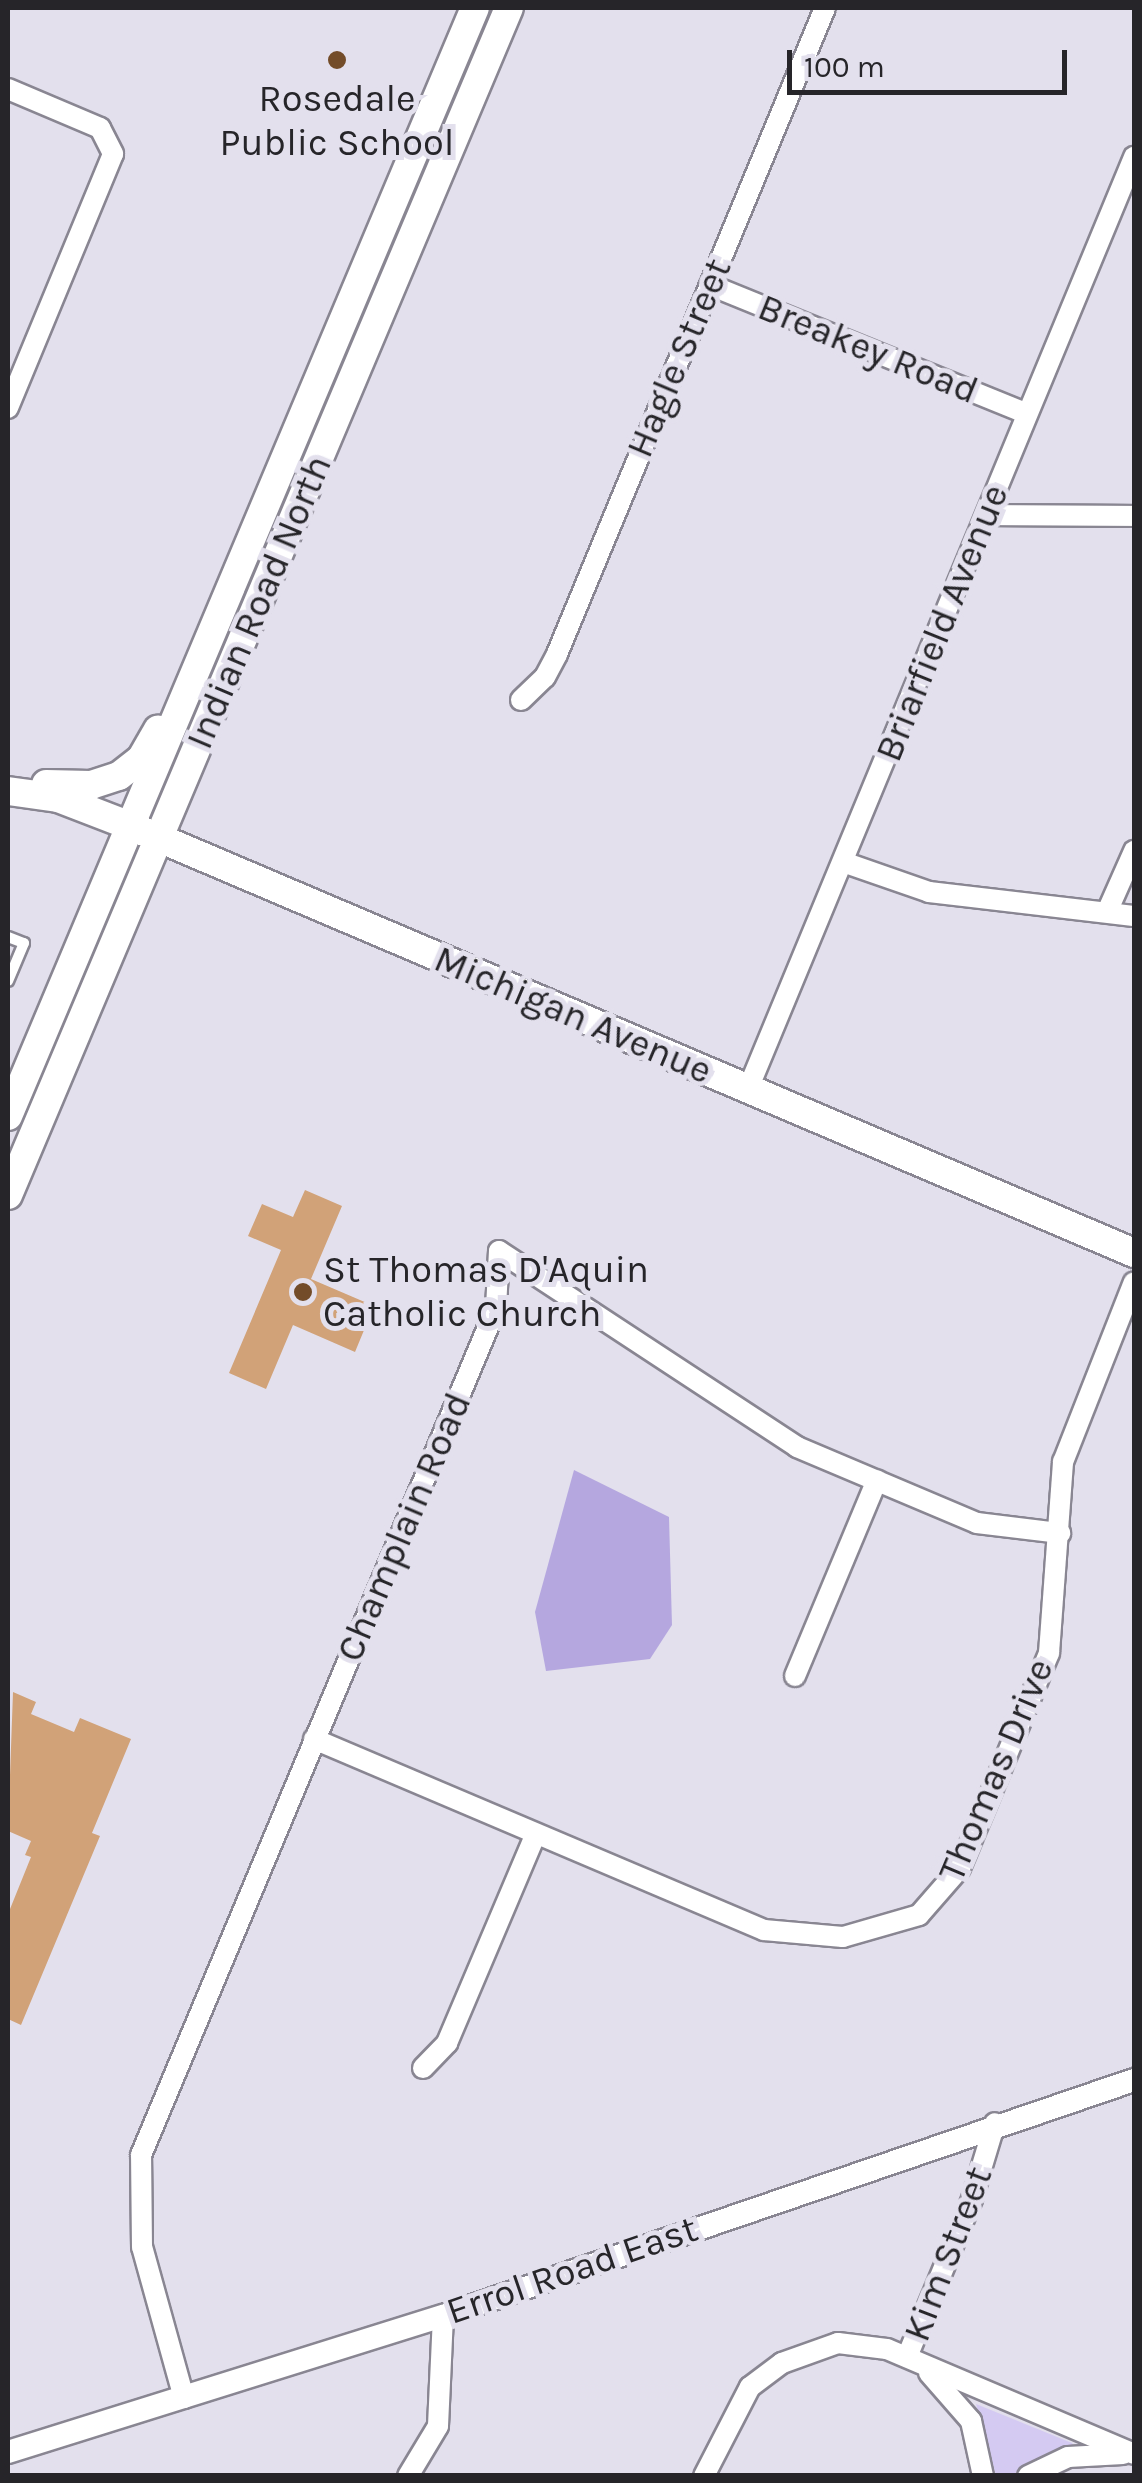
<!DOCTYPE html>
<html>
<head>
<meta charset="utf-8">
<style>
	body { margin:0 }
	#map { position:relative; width:1142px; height:2483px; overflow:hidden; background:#e3e0ed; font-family:Karla,sans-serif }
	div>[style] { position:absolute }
	.green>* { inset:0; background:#d4caf2 }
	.forest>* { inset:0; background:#b5a7df }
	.building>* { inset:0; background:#d1a278 }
	.roads { filter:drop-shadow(2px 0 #898692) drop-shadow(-2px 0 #898692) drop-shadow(0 2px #898692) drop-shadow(0 -2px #898692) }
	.service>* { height:10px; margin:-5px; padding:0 5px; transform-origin:5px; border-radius:5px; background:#fff }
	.minor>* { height:20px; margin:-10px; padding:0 10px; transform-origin:10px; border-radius:10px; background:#fff }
	.tertiary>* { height:22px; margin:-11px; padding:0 11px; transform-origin:11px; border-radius:11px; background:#fff }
	.secondary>* { height:28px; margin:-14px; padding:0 14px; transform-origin:14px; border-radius:14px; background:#fff }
	.dots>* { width:28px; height:28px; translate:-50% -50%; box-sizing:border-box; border:5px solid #e3e0ed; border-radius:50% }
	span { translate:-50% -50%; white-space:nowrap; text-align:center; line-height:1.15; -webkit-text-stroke:10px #e3e0ed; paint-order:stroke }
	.poi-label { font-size:38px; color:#262529 }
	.left { translate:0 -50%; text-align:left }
	.street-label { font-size:38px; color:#262529 }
	.frame { position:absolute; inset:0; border:10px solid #262529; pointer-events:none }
	.scale { position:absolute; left:787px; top:50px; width:280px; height:45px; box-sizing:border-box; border:5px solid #262529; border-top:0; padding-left:12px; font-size:30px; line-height:35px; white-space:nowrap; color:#262529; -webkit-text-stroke:8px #e3e0ed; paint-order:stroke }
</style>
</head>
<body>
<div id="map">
	<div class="green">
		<i style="clip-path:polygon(976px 2404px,1072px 2443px,1074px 2446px,1011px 2475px,996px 2475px)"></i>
	</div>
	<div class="forest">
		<i style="clip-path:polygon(574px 1470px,669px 1517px,672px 1625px,650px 1659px,546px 1671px,535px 1612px)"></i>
	</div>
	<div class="building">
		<i style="clip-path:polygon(305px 1190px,342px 1206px,311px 1279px,374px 1306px,355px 1352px,293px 1325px,266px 1389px,229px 1373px,281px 1250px,248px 1236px,262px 1204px,293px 1217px)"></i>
		<i style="clip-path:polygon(13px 1692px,36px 1702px,31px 1714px,74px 1732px,80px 1718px,131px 1739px,92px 1833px,100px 1836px,21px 2025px,8px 2019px,8px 1914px,31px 1857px,25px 1855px,31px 1841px,8px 1831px)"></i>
	</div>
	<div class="roads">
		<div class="service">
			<i style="left:8px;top:937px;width:17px;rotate:21deg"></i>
			<i style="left:24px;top:943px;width:41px;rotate:112.8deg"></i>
		</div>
		<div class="minor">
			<i style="left:8px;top:89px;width:100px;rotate:23deg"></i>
			<i style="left:100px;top:128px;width:29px;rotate:63deg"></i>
			<i style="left:113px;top:154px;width:275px;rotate:112.5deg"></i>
			<i style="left:710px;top:285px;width:341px;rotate:22.1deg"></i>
			<i style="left:988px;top:515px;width:146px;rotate:0.4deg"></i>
			<i style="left:521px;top:700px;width:33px;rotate:-44deg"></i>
			<i style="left:545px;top:677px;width:26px;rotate:-62deg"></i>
			<i style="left:557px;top:654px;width:699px;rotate:-67.47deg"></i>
			<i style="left:843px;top:862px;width:91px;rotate:19.2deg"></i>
			<i style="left:929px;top:892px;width:206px;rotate:6.7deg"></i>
			<i style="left:1107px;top:912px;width:67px;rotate:-66.1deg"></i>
			<i style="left:748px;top:1089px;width:1009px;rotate:-67.5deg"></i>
			<i style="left:795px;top:1676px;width:212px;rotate:-67.3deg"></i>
			<i style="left:314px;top:1739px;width:489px;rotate:23deg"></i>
			<i style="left:764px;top:1930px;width:79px;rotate:5.1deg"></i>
			<i style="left:843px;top:1937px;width:79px;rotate:-16.1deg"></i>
			<i style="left:919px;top:1915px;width:62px;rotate:-48.9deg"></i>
			<i style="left:960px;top:1868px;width:233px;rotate:-67.5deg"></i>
			<i style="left:1049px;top:1653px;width:192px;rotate:-85.8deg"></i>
			<i style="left:1063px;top:1462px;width:193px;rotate:-68.5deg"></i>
			<i style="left:423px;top:2068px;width:35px;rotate:-46deg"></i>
			<i style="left:447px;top:2043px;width:225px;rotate:-67deg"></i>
			<i style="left:907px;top:2357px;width:171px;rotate:-67.6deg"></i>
			<i style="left:972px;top:2199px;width:79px;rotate:-73.2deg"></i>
			<i style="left:929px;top:2373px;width:64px;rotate:48.8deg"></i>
			<i style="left:971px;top:2421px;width:56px;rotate:77.7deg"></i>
			<i style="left:184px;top:2398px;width:157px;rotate:-105.5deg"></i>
			<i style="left:142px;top:2247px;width:92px;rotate:-90.6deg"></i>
			<i style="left:141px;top:2155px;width:918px;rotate:-67.26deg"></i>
			<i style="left:496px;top:1308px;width:57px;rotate:-87deg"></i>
			<i style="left:499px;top:1251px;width:357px;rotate:33.3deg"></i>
			<i style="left:797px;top:1447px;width:195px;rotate:22.9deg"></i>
			<i style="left:977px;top:1523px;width:84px;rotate:6.9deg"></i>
			<i style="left:408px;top:2476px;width:58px;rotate:-59deg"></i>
			<i style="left:438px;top:2426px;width:110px;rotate:-87.4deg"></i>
			<i style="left:704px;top:2476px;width:100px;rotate:-62.7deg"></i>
			<i style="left:750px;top:2387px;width:40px;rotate:-37deg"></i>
			<i style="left:782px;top:2363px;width:59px;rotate:-19.7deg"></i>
			<i style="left:838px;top:2343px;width:49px;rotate:7deg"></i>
			<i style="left:887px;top:2349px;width:268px;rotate:23deg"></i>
			<i style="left:1028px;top:2476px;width:44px;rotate:-25.4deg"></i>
			<i style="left:1068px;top:2457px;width:55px;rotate:-3.1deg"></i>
		</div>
		<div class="tertiary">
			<i style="left:8px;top:2452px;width:456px;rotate:-17.4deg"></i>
			<i style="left:443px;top:2316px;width:730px;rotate:-18.86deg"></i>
		</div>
		<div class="secondary">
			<i style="left:46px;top:784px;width:45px;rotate:1.3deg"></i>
			<i style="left:91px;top:785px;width:29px;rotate:-18deg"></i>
			<i style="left:119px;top:776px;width:28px;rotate:-38deg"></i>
			<i style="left:141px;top:759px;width:34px;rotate:-60deg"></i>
			<i style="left:8px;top:791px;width:50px;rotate:8deg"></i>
			<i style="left:58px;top:798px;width:80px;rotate:21.1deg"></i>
			<i style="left:133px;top:827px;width:1088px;rotate:23.05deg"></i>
			<i style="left:8px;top:1116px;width:1202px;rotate:-67.15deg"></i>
			<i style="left:8px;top:1195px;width:1288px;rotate:-67.12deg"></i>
		</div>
	</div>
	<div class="dots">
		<i style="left:337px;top:60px;background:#734c29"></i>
		<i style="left:303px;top:1292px;background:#734c29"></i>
	</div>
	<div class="poi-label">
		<span style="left:337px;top:121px">Rosedale<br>Public School</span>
		<span class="left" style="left:323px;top:1292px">St Thomas D'Aquin<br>Catholic Church</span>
	</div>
	<div class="street-label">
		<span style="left:868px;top:349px;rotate:22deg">Breakey Road</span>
		<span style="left:679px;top:358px;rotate:-67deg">Hagle Street</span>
		<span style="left:259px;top:602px;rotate:-67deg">Indian Road North</span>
		<span style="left:942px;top:623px;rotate:-68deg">Briarfield Avenue</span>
		<span style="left:573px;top:1015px;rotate:23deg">Michigan Avenue</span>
		<span style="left:404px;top:1527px;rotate:-67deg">Champlain Road</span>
		<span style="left:996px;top:1770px;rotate:-67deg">Thomas Drive</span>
		<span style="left:948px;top:2254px;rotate:-69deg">Kim Street</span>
		<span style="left:572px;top:2270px;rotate:-19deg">Errol Road East</span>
	</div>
	<div class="frame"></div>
	<div class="scale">100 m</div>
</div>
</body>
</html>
